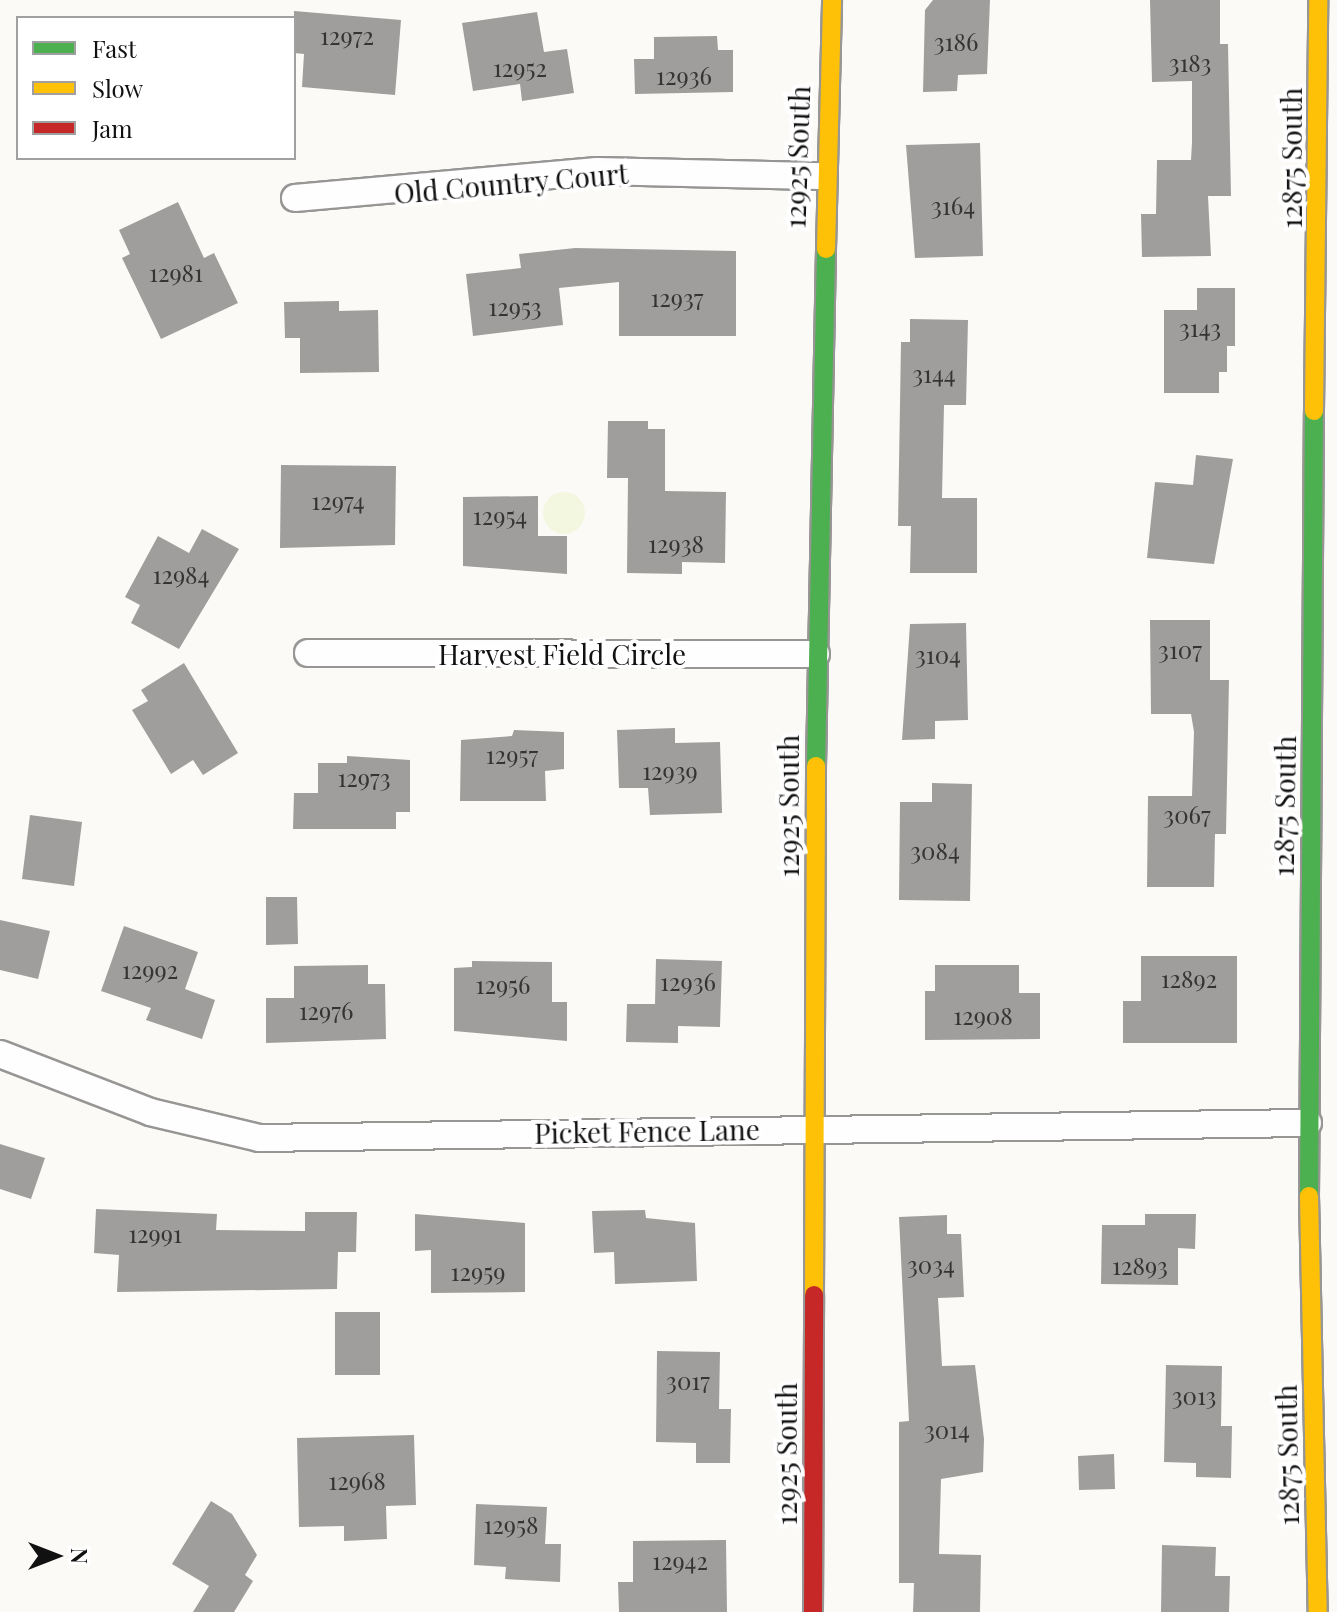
<!DOCTYPE html>
<html>
<head>
<meta charset="utf-8">
<style>
	body { margin:0 }
	#map { position:relative; width:1337px; height:1612px; overflow:hidden; background:#fcfaf7; font-family:"Playfair Display",serif }
	div>[style] { position:absolute }
	.pitch>* { inset:0; background:#f4f7df }
	.round { border-radius:50% }
	.building>* { inset:0; background:#a09e9c }
	.roads { filter:drop-shadow(2px 0 #979695) drop-shadow(-2px 0 #979695) drop-shadow(0 2px #979695) drop-shadow(0 -2px #979695) }
	.street>* { height:26px; margin:-13px; padding:0 13px; transform-origin:13px; border-radius:13px; background:#fffefe }
	.fast>* { height:18px; margin:-9px; padding:0 9px; transform-origin:9px; border-radius:9px; background:#4caf50 }
	.slow>* { height:18px; margin:-9px; padding:0 9px; transform-origin:9px; border-radius:9px; background:#ffc107 }
	.jam>* { height:18px; margin:-9px; padding:0 9px; transform-origin:9px; border-radius:9px; background:#c62828 }
	span { translate:-50% -50%; white-space:nowrap; text-align:center; line-height:1.15; -webkit-text-stroke:8px #fff; paint-order:stroke }
	.number-label { font-size:24px; color:#353434 }
	.number-label span { -webkit-text-stroke-width:0 }
	.street-label { font-size:28px; color:#111 }
	.legend { position:absolute; left:16px; top:16px; width:280px; height:144px; box-sizing:border-box; background:#fff; border:2px solid #a0a0a0; margin:0; padding:10px 14px; list-style:none; font-size:24px; color:#111 }
	.legend li { display:flex; align-items:center; gap:16px; height:40px }
	.legend b { width:40px; border:2px solid #a0a0a0 }
	.north { position:absolute; left:16px; top:1516px; width:80px; height:80px; -webkit-text-stroke:6px #fff; paint-order:stroke; rotate:90deg; font-size:22px; font-weight:700; line-height:32px; text-align:center; color:#111 }
	.north::after { content:''; display:block; margin:auto; width:28px; height:36px; background:#111; clip-path:polygon(50% 0,100% 100%,50% 72%,0 100%) }
</style>
</head>
<body>
<div id="map">
	<div class="pitch">
		<i class="round" style="left:543px;top:492px;width:42px;height:42px"></i>
	</div>
	<div class="building">
		<i style="clip-path:polygon(933px 0,990px 0,987px 74px,958px 75px,957px 91px,923px 92px,925px 10px)"></i>
		<i style="clip-path:polygon(1150px 0,1220px 0,1220px 44px,1228px 44px,1231px 196px,1208px 196px,1211px 256px,1142px 257px,1141px 214px,1156px 214px,1157px 160px,1191px 160px,1192px 142px,1192px 81px,1152px 82px)"></i>
		<i style="clip-path:polygon(294px 11px,401px 20px,395px 95px,302px 87px,304px 54px,294px 53px)"></i>
		<i style="clip-path:polygon(537px 12px,544px 52px,567px 49px,574px 93px,522px 101px,520px 84px,473px 91px,462px 23px)"></i>
		<i style="clip-path:polygon(717px 36px,718px 50px,733px 50px,733px 92px,635px 94px,634px 59px,654px 59px,654px 37px)"></i>
		<i style="clip-path:polygon(980px 143px,983px 256px,915px 258px,906px 145px)"></i>
		<i style="clip-path:polygon(178px 202px,204px 258px,214px 253px,238px 303px,161px 339px,122px 258px,130px 254px,119px 230px)"></i>
		<i style="clip-path:polygon(575px 248px,736px 251px,736px 336px,619px 336px,619px 282px,559px 288px,563px 325px,473px 336px,466px 274px,521px 268px,519px 254px)"></i>
		<i style="clip-path:polygon(1197px 288px,1235px 288px,1235px 346px,1227px 346px,1227px 372px,1219px 372px,1219px 393px,1164px 393px,1164px 310px,1197px 310px)"></i>
		<i style="clip-path:polygon(339px 301px,339px 311px,378px 310px,379px 372px,300px 373px,300px 338px,285px 338px,284px 302px)"></i>
		<i style="clip-path:polygon(910px 319px,968px 320px,966px 405px,944px 405px,942px 498px,977px 498px,977px 573px,910px 573px,911px 526px,898px 526px,901px 342px,910px 342px)"></i>
		<i style="clip-path:polygon(608px 421px,648px 421px,648px 429px,665px 429px,665px 491px,726px 492px,725px 563px,682px 562px,682px 574px,627px 573px,628px 478px,607px 478px)"></i>
		<i style="clip-path:polygon(1196px 455px,1233px 459px,1214px 564px,1147px 558px,1155px 482px,1193px 485px)"></i>
		<i style="clip-path:polygon(281px 465px,396px 466px,395px 545px,280px 548px)"></i>
		<i style="clip-path:polygon(538px 496px,538px 536px,567px 536px,567px 574px,463px 566px,463px 497px)"></i>
		<i style="clip-path:polygon(202px 529px,239px 549px,179px 649px,131px 623px,140px 605px,125px 597px,158px 536px,189px 553px)"></i>
		<i style="clip-path:polygon(1150px 620px,1210px 620px,1210px 680px,1229px 680px,1226px 834px,1215px 834px,1214px 887px,1147px 887px,1148px 796px,1192px 796px,1194px 732px,1191px 714px,1151px 714px)"></i>
		<i style="clip-path:polygon(966px 623px,968px 720px,935px 721px,935px 739px,902px 740px,910px 624px)"></i>
		<i style="clip-path:polygon(184px 663px,238px 753px,203px 775px,193px 760px,171px 774px,132px 710px,148px 701px,141px 690px)"></i>
		<i style="clip-path:polygon(675px 728px,675px 743px,720px 742px,722px 813px,650px 815px,648px 788px,619px 788px,617px 730px)"></i>
		<i style="clip-path:polygon(514px 730px,564px 732px,564px 769px,545px 771px,546px 801px,460px 801px,461px 740px,512px 736px)"></i>
		<i style="clip-path:polygon(347px 756px,410px 760px,410px 812px,396px 812px,396px 829px,293px 829px,294px 793px,318px 793px,318px 763px,347px 763px)"></i>
		<i style="clip-path:polygon(932px 783px,972px 784px,970px 901px,899px 900px,900px 802px,932px 802px)"></i>
		<i style="clip-path:polygon(30px 815px,82px 822px,74px 886px,22px 879px)"></i>
		<i style="clip-path:polygon(266px 897px,297px 897px,298px 944px,266px 945px)"></i>
		<i style="clip-path:polygon(0 920px,50px 931px,38px 979px,0 970px)"></i>
		<i style="clip-path:polygon(124px 926px,198px 952px,185px 989px,215px 1000px,202px 1039px,146px 1020px,151px 1008px,101px 991px)"></i>
		<i style="clip-path:polygon(1141px 956px,1237px 956px,1237px 1043px,1123px 1043px,1123px 1001px,1141px 1001px)"></i>
		<i style="clip-path:polygon(656px 959px,722px 961px,720px 1027px,678px 1026px,678px 1043px,626px 1042px,627px 1004px,655px 1004px)"></i>
		<i style="clip-path:polygon(472px 961px,552px 962px,552px 1002px,567px 1002px,567px 1041px,454px 1031px,454px 968px,472px 967px)"></i>
		<i style="clip-path:polygon(368px 965px,368px 984px,385px 984px,386px 1039px,266px 1043px,266px 998px,294px 998px,294px 966px)"></i>
		<i style="clip-path:polygon(935px 965px,1019px 965px,1019px 993px,1040px 993px,1040px 1039px,925px 1040px,925px 991px,935px 991px)"></i>
		<i style="clip-path:polygon(0 1144px,45px 1158px,31px 1199px,0 1189px)"></i>
		<i style="clip-path:polygon(96px 1209px,217px 1214px,216px 1230px,305px 1231px,305px 1212px,357px 1212px,356px 1252px,338px 1252px,337px 1289px,117px 1292px,119px 1255px,94px 1253px)"></i>
		<i style="clip-path:polygon(645px 1210px,646px 1218px,695px 1223px,697px 1281px,615px 1284px,614px 1252px,594px 1253px,592px 1211px)"></i>
		<i style="clip-path:polygon(415px 1214px,525px 1223px,525px 1292px,431px 1293px,431px 1250px,415px 1251px)"></i>
		<i style="clip-path:polygon(1145px 1214px,1196px 1214px,1195px 1249px,1178px 1248px,1178px 1285px,1101px 1284px,1102px 1225px,1145px 1225px)"></i>
		<i style="clip-path:polygon(947px 1215px,947px 1234px,961px 1234px,964px 1297px,938px 1298px,942px 1366px,975px 1365px,984px 1439px,983px 1472px,941px 1479px,939px 1554px,981px 1555px,980px 1612px,913px 1612px,914px 1583px,899px 1583px,899px 1422px,909px 1421px,899px 1217px)"></i>
		<i style="clip-path:polygon(335px 1312px,380px 1312px,380px 1375px,335px 1375px)"></i>
		<i style="clip-path:polygon(657px 1351px,720px 1352px,719px 1409px,731px 1409px,730px 1463px,696px 1463px,696px 1443px,656px 1442px)"></i>
		<i style="clip-path:polygon(1166px 1365px,1222px 1366px,1221px 1426px,1232px 1426px,1231px 1478px,1196px 1477px,1196px 1463px,1164px 1462px)"></i>
		<i style="clip-path:polygon(414px 1435px,416px 1505px,386px 1506px,387px 1539px,344px 1541px,344px 1526px,299px 1527px,297px 1438px)"></i>
		<i style="clip-path:polygon(1114px 1454px,1115px 1489px,1079px 1490px,1078px 1456px)"></i>
		<i style="clip-path:polygon(211px 1501px,232px 1514px,257px 1555px,245px 1575px,253px 1581px,234px 1612px,193px 1612px,209px 1586px,172px 1564px)"></i>
		<i style="clip-path:polygon(476px 1504px,547px 1507px,545px 1544px,561px 1544px,560px 1582px,505px 1579px,506px 1567px,474px 1565px)"></i>
		<i style="clip-path:polygon(726px 1540px,727px 1612px,619px 1612px,618px 1582px,633px 1582px,633px 1541px)"></i>
		<i style="clip-path:polygon(1162px 1545px,1216px 1547px,1215px 1576px,1230px 1576px,1229px 1612px,1161px 1612px)"></i>
	</div>
	<div class="roads">
		<div class="street">
			<i style="left:295px;top:198px;width:303px;rotate:-5.1deg"></i>
			<i style="left:597px;top:171px;width:226px;rotate:1.3deg"></i>
			<i style="left:308px;top:653px;width:508px;rotate:0.11deg"></i>
			<i style="left:0;top:1054px;width:161px;rotate:21.1deg"></i>
			<i style="left:150px;top:1112px;width:112px;rotate:13.4deg"></i>
			<i style="left:259px;top:1138px;width:1049px;rotate:-0.82deg"></i>
		</div>
		<div class="fast">
			<i style="left:816px;top:766px;width:517px;rotate:-88.89deg"></i>
			<i style="left:1309px;top:1196px;width:785px;rotate:-89.64deg"></i>
		</div>
		<div class="slow">
			<i style="left:826px;top:249px;width:249px;rotate:-88.6deg"></i>
			<i style="left:1314px;top:411px;width:411px;rotate:-89.4deg"></i>
			<i style="left:1309px;top:1196px;width:416px;rotate:88.8deg"></i>
			<i style="left:814px;top:1295px;width:529px;rotate:-89.78deg"></i>
		</div>
		<div class="jam">
			<i style="left:813px;top:1612px;width:317px;rotate:-89.8deg"></i>
		</div>
	</div>
	<div class="number-label">
		<span style="left:347px;top:36px">12972</span>
		<span style="left:956px;top:42px">3186</span>
		<span style="left:1190px;top:63px">3183</span>
		<span style="left:520px;top:68px">12952</span>
		<span style="left:684px;top:76px">12936</span>
		<span style="left:953px;top:206px">3164</span>
		<span style="left:176px;top:273px">12981</span>
		<span style="left:677px;top:298px">12937</span>
		<span style="left:515px;top:307px">12953</span>
		<span style="left:1200px;top:328px">3143</span>
		<span style="left:934px;top:374px">3144</span>
		<span style="left:338px;top:501px">12974</span>
		<span style="left:500px;top:516px">12954</span>
		<span style="left:676px;top:544px">12938</span>
		<span style="left:181px;top:575px">12984</span>
		<span style="left:1180px;top:650px">3107</span>
		<span style="left:938px;top:655px">3104</span>
		<span style="left:512px;top:755px">12957</span>
		<span style="left:670px;top:771px">12939</span>
		<span style="left:364px;top:778px">12973</span>
		<span style="left:1187px;top:815px">3067</span>
		<span style="left:935px;top:851px">3084</span>
		<span style="left:150px;top:970px">12992</span>
		<span style="left:1189px;top:979px">12892</span>
		<span style="left:688px;top:982px">12936</span>
		<span style="left:503px;top:985px">12956</span>
		<span style="left:326px;top:1011px">12976</span>
		<span style="left:983px;top:1016px">12908</span>
		<span style="left:155px;top:1234px">12991</span>
		<span style="left:931px;top:1265px">3034</span>
		<span style="left:1140px;top:1266px">12893</span>
		<span style="left:478px;top:1272px">12959</span>
		<span style="left:688px;top:1381px">3017</span>
		<span style="left:1194px;top:1396px">3013</span>
		<span style="left:947px;top:1430px">3014</span>
		<span style="left:357px;top:1481px">12968</span>
		<span style="left:511px;top:1525px">12958</span>
		<span style="left:680px;top:1561px">12942</span>
	</div>
	<div class="street-label">
		<span style="left:797px;top:157px;rotate:-88deg">12925 South</span>
		<span style="left:1291px;top:158px;rotate:-90deg">12875 South</span>
		<span style="left:511px;top:183px;rotate:-5deg">Old Country Court</span>
		<span style="left:562px;top:654px">Harvest Field Circle</span>
		<span style="left:788px;top:806px;rotate:-90deg">12925 South</span>
		<span style="left:1284px;top:806px;rotate:-89deg">12875 South</span>
		<span style="left:647px;top:1131px;rotate:-1deg">Picket Fence Lane</span>
		<span style="left:786px;top:1454px;rotate:-90deg">12925 South</span>
		<span style="left:1287px;top:1455px;rotate:-91deg">12875 South</span>
	</div>
	<ul class="legend">
	<li><b style="height:10px;background:#4caf50"></b>Fast</li>
	<li><b style="height:10px;background:#ffc107"></b>Slow</li>
	<li><b style="height:10px;background:#c62828"></b>Jam</li>
	</ul>
	<div class="north">N</div>
</div>
</body>
</html>
